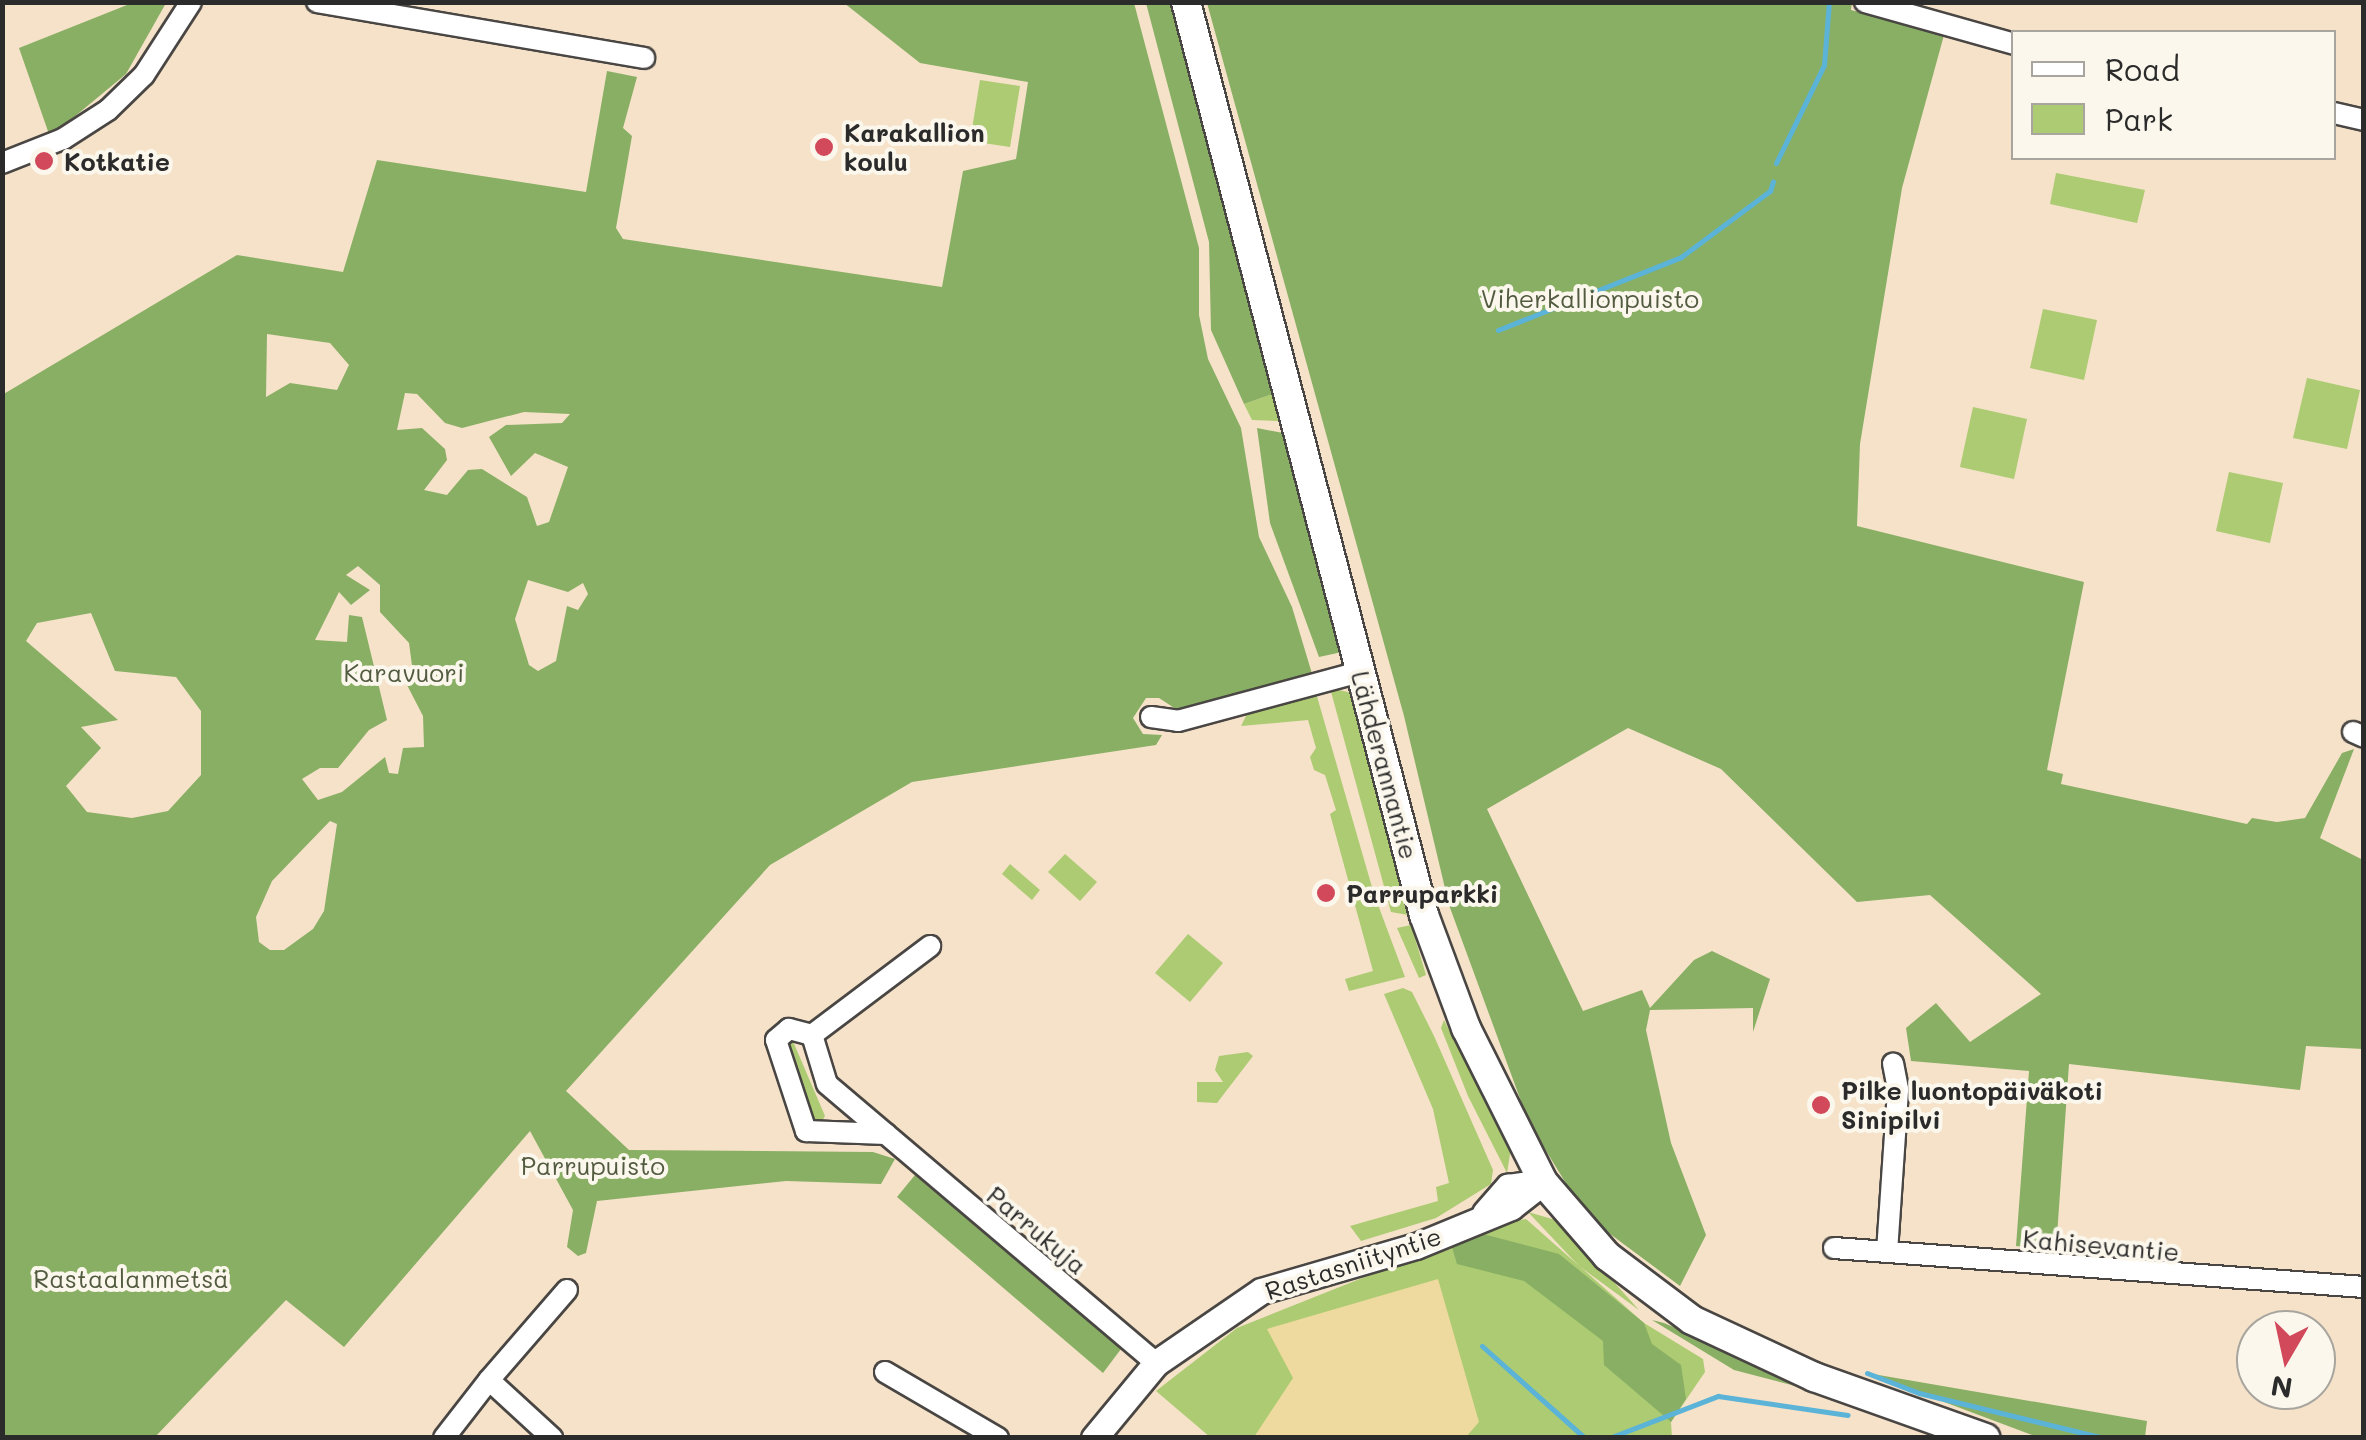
<!DOCTYPE html>
<html>
<head>
<meta charset="utf-8">
<style>
	body { margin:0 }
	#map { position:relative; width:2366px; height:1440px; overflow:hidden; background:#f5e2c9; font-family:Mali,sans-serif }
	div>[style] { position:absolute }
	.green>* { inset:0; background:#accb72 }
	.forest>* { inset:0; background:#89af64 }
	.sand>* { inset:0; background:#eeda9e }
	.stream>* { height:5px; margin:-2.5px; padding:0 2.5px; transform-origin:2.5px; border-radius:2.5px; background:#5bb3d8 }
	.roads { filter:drop-shadow(2px 0 #494643) drop-shadow(-2px 0 #494643) drop-shadow(0 2px #494643) drop-shadow(0 -2px #494643) }
	.minor>* { height:20px; margin:-10px; padding:0 10px; transform-origin:10px; border-radius:10px; background:#fff }
	.tertiary>* { height:25px; margin:-12.5px; padding:0 12.5px; transform-origin:12.5px; border-radius:12.5px; background:#fff }
	.secondary>* { height:28px; margin:-14px; padding:0 14px; transform-origin:14px; border-radius:14px; background:#fff }
	.dots>* { width:28px; height:28px; translate:-50% -50%; box-sizing:border-box; border:5px solid #fbf7ec; border-radius:50% }
	span { translate:-50% -50%; white-space:nowrap; text-align:center; line-height:1.15; -webkit-text-stroke:8px #fbf7ec; paint-order:stroke }
	.poi-label { font-size:25px; color:#2b2b2b; font-weight:700 }
	.left { translate:0 -50%; text-align:left }
	.park-label { font-size:25px; color:#525b40 }
	.street-label { font-size:25px; color:#2b2b2b }
	.frame { position:absolute; inset:0; border:5px solid #2b2b2b; pointer-events:none }
	.legend { position:absolute; left:2011px; top:30px; width:325px; height:130px; box-sizing:border-box; background:#fbf7ec; border:2px solid #a8a59f; margin:0; padding:12px 18px; list-style:none; font-size:30px; color:#2b2b2b }
	.legend li { display:flex; align-items:center; gap:20px; height:50px }
	.legend b { width:50px; border:2px solid #a8a59f }
	.north { position:absolute; left:2236px; top:1310px; width:100px; height:100px; box-sizing:border-box; background:#fbf7ec; border:2px solid #a8a59f; border-radius:50%; rotate:189deg; font-size:28px; font-weight:700; line-height:40px; text-align:center; color:#2b2b2b }
	.north::after { content:''; display:block; margin:auto; width:35px; height:45px; background:#d1495b; clip-path:polygon(50% 0,100% 100%,50% 72%,0 100%) }
</style>
</head>
<body>
<div id="map">
	<div class="green">
		<i style="clip-path:polygon(980px 80px,1020px 86px,1010px 147px,970px 141px)"></i>
		<i style="clip-path:polygon(2056px 173px,2145px 190px,2137px 223px,2050px 204px)"></i>
		<i style="clip-path:polygon(2043px 309px,2097px 320px,2084px 380px,2030px 368px)"></i>
		<i style="clip-path:polygon(2307px 378px,2360px 390px,2347px 449px,2293px 438px)"></i>
		<i style="clip-path:polygon(1273px 394px,1279px 421px,1252px 420px,1244px 404px)"></i>
		<i style="clip-path:polygon(1973px 407px,2027px 419px,2014px 479px,1960px 467px)"></i>
		<i style="clip-path:polygon(2229px 472px,2283px 483px,2270px 543px,2216px 531px)"></i>
		<i style="clip-path:polygon(1330px 688px,1352px 693px,1408px 915px,1391px 912px)"></i>
		<i style="clip-path:polygon(1316px 693px,1374px 894px,1405px 977px,1349px 991px,1345px 979px,1373px 971px,1330px 814px,1336px 810px,1325px 775px,1314px 770px,1310px 757px,1316px 748px,1308px 720px,1241px 726px,1249px 710px)"></i>
		<i style="clip-path:polygon(1065px 854px,1097px 882px,1080px 901px,1048px 872px)"></i>
		<i style="clip-path:polygon(1010px 864px,1040px 890px,1032px 900px,1002px 874px)"></i>
		<i style="clip-path:polygon(1411px 925px,1426px 975px,1419px 978px,1397px 928px)"></i>
		<i style="clip-path:polygon(1188px 934px,1223px 963px,1190px 1002px,1155px 973px)"></i>
		<i style="clip-path:polygon(1403px 988px,1412px 992px,1434px 1036px,1493px 1170px,1491px 1184px,1436px 1218px,1361px 1241px,1350px 1226px,1438px 1201px,1436px 1187px,1449px 1183px,1433px 1109px,1384px 994px)"></i>
		<i style="clip-path:polygon(1444px 1020px,1511px 1148px,1507px 1173px,1468px 1096px,1441px 1028px)"></i>
		<i style="clip-path:polygon(792px 1039px,825px 1116px,822px 1121px,816px 1123px,788px 1044px)"></i>
		<i style="clip-path:polygon(1248px 1052px,1253px 1056px,1217px 1103px,1197px 1102px,1197px 1082px,1223px 1082px,1215px 1070px,1219px 1056px)"></i>
		<i style="clip-path:polygon(1528px 1212px,1559px 1221px,1639px 1310px,1579px 1266px)"></i>
		<i style="clip-path:polygon(1526px 1219px,1644px 1323px,1703px 1359px,1705px 1372px,1671px 1422px,1672px 1438px,1210px 1437px,1156px 1391px,1237px 1328px,1500px 1223px)"></i>
	</div>
	<div class="forest">
		<i style="clip-path:polygon(1852px 2px,1851px 10px,1944px 35px,1902px 188px,1860px 444px,1857px 526px,2084px 582px,2047px 770px,2063px 774px,2061px 784px,2247px 824px,2252px 818px,2277px 822px,2305px 818px,2342px 753px,2354px 749px,2320px 838px,2363px 860px,2363px 1049px,2306px 1046px,2300px 1090px,2069px 1064px,2056px 1250px,2016px 1246px,2029px 1071px,1911px 1061px,1906px 1028px,1936px 1003px,1970px 1042px,2041px 994px,1930px 895px,1857px 902px,1721px 769px,1628px 728px,1487px 809px,1583px 1011px,1642px 990px,1650px 1008px,1694px 960px,1712px 951px,1770px 979px,1753px 1032px,1753px 1008px,1650px 1010px,1646px 1030px,1671px 1143px,1706px 1235px,1680px 1286px,1586px 1216px,1529px 1123px,1449px 905px,1404px 716px,1207px 3px)"></i>
		<i style="clip-path:polygon(132px 3px,166px 3px,126px 74px,50px 137px,19px 48px)"></i>
		<i style="clip-path:polygon(evenodd,844px 3px,1134px 3px,1199px 248px,1199px 315px,1208px 359px,1241px 428px,1259px 537px,1292px 607px,1313px 677px,1182px 713px,1159px 698px,1146px 698px,1133px 718px,1143px 734px,1162px 735px,1156px 745px,912px 782px,770px 865px,566px 1091px,629px 1150px,873px 1152px,895px 1159px,881px 1184px,786px 1181px,597px 1201px,586px 1253px,578px 1256px,567px 1247px,573px 1210px,530px 1131px,344px 1347px,286px 1300px,155px 1437px,3px 1437px,2px 395px,237px 255px,343px 272px,377px 160px,586px 192px,607px 71px,637px 77px,623px 128px,632px 136px,616px 228px,623px 239px,942px 287px,963px 171px,1016px 159px,1028px 82px,920px 63px,844px 3px,267px 334px,330px 343px,349px 365px,337px 390px,290px 383px,266px 397px,267px 334px,844px 3px,405px 393px,417px 394px,445px 423px,462px 428px,524px 412px,570px 414px,562px 423px,506px 425px,489px 437px,511px 476px,535px 453px,568px 467px,549px 522px,537px 526px,527px 497px,482px 469px,468px 470px,447px 495px,424px 490px,447px 460px,445px 449px,422px 428px,397px 430px,405px 393px,844px 3px,358px 566px,380px 585px,380px 612px,409px 643px,413px 673px,406px 683px,423px 716px,424px 747px,403px 748px,398px 774px,389px 773px,385px 757px,342px 792px,318px 800px,302px 779px,320px 768px,338px 768px,369px 730px,387px 720px,362px 617px,349px 615px,347px 642px,315px 640px,339px 592px,351px 605px,370px 590px,346px 575px,358px 566px,844px 3px,528px 580px,568px 592px,583px 583px,588px 594px,578px 610px,567px 606px,556px 661px,538px 671px,529px 665px,515px 619px,528px 580px,844px 3px,91px 613px,115px 671px,176px 677px,201px 711px,201px 775px,168px 811px,132px 818px,87px 812px,66px 786px,101px 748px,81px 727px,118px 720px,26px 641px,37px 623px,91px 613px,844px 3px,330px 821px,337px 824px,324px 911px,313px 929px,284px 950px,270px 950px,259px 942px,256px 917px,272px 881px,330px 821px)"></i>
		<i style="clip-path:polygon(1146px 3px,1171px 3px,1273px 394px,1244px 404px,1211px 330px,1209px 242px)"></i>
		<i style="clip-path:polygon(1257px 428px,1283px 433px,1342px 652px,1319px 657px,1270px 523px)"></i>
		<i style="clip-path:polygon(915px 1175px,1121px 1349px,1103px 1373px,897px 1197px)"></i>
		<i style="clip-path:polygon(1479px 1233px,1559px 1254px,1644px 1323px,1652px 1344px,1681px 1365px,1686px 1399px,1671px 1422px,1604px 1365px,1603px 1341px,1524px 1281px,1457px 1264px,1452px 1247px)"></i>
		<i style="clip-path:polygon(1652px 1320px,1664px 1323px,1834px 1396px,1734px 1370px)"></i>
		<i style="clip-path:polygon(1867px 1373px,2147px 1421px,2145px 1437px,2037px 1437px)"></i>
	</div>
	<div class="sand">
		<i style="clip-path:polygon(1438px 1279px,1479px 1422px,1466px 1437px,1254px 1437px,1293px 1378px,1267px 1329px)"></i>
	</div>
	<div class="stream">
		<i style="left:1776px;top:163px;width:109px;rotate:-63.9deg"></i>
		<i style="left:1824px;top:65px;width:63px;rotate:-85.5deg"></i>
		<i style="left:1498px;top:330px;width:197px;rotate:-21.7deg"></i>
		<i style="left:1681px;top:257px;width:111px;rotate:-36.6deg"></i>
		<i style="left:1770px;top:191px;width:10px;rotate:-73deg"></i>
		<i style="left:1482px;top:1346px;width:138px;rotate:41.8deg"></i>
		<i style="left:1867px;top:1373px;width:56px;rotate:21deg"></i>
		<i style="left:1919px;top:1393px;width:189px;rotate:13.7deg"></i>
		<i style="left:1609px;top:1438px;width:117px;rotate:-21.1deg"></i>
		<i style="left:1718px;top:1396px;width:131px;rotate:8.3deg"></i>
	</div>
	<div class="roads">
		<div class="minor">
			<i style="left:317px;top:2px;width:332px;rotate:9.7deg"></i>
			<i style="left:1865px;top:2px;width:155px;rotate:15.7deg"></i>
			<i style="left:2334px;top:113px;width:31px;rotate:13deg"></i>
			<i style="left:2px;top:163px;width:66px;rotate:-21.5deg"></i>
			<i style="left:63px;top:139px;width:54px;rotate:-32.8deg"></i>
			<i style="left:108px;top:110px;width:50px;rotate:-44.2deg"></i>
			<i style="left:144px;top:75px;width:87px;rotate:-57.2deg"></i>
			<i style="left:1151px;top:717px;width:27px;rotate:8deg"></i>
			<i style="left:1178px;top:721px;width:188px;rotate:-15.1deg"></i>
			<i style="left:2353px;top:732px;width:12px;rotate:24deg"></i>
			<i style="left:812px;top:1035px;width:51px;rotate:73deg"></i>
			<i style="left:827px;top:1084px;width:431px;rotate:40.3deg"></i>
			<i style="left:812px;top:1035px;width:24px;rotate:-165deg"></i>
			<i style="left:789px;top:1029px;width:17px;rotate:140deg"></i>
			<i style="left:776px;top:1040px;width:96px;rotate:71.8deg"></i>
			<i style="left:806px;top:1131px;width:80px;rotate:2.1deg"></i>
			<i style="left:812px;top:1035px;width:148px;rotate:-37deg"></i>
			<i style="left:1834px;top:1248px;width:531px;rotate:4.21deg"></i>
			<i style="left:1887px;top:1252px;width:163px;rotate:-86.1deg"></i>
			<i style="left:1898px;top:1089px;width:26px;rotate:-101deg"></i>
			<i style="left:885px;top:1372px;width:131px;rotate:30.3deg"></i>
			<i style="left:489px;top:1380px;width:119px;rotate:-49.1deg"></i>
			<i style="left:444px;top:1438px;width:73px;rotate:-52.2deg"></i>
			<i style="left:489px;top:1380px;width:86px;rotate:42.6deg"></i>
		</div>
		<div class="tertiary">
			<i style="left:1485px;top:1213px;width:35px;rotate:-49deg"></i>
			<i style="left:1508px;top:1187px;width:35px;rotate:-8deg"></i>
			<i style="left:1094px;top:1438px;width:97px;rotate:-50.4deg"></i>
			<i style="left:1156px;top:1363px;width:127px;rotate:-34.4deg"></i>
			<i style="left:1261px;top:1291px;width:161px;rotate:-16.2deg"></i>
			<i style="left:1416px;top:1246px;width:103px;rotate:-22.3deg"></i>
			<i style="left:1511px;top:1207px;width:41px;rotate:-38deg"></i>
		</div>
		<div class="secondary">
			<i style="left:1186px;top:2px;width:944px;rotate:75.39deg"></i>
			<i style="left:1424px;top:915px;width:121px;rotate:69.6deg"></i>
			<i style="left:1466px;top:1028px;width:172px;rotate:63.4deg"></i>
			<i style="left:1543px;top:1182px;width:98px;rotate:49.1deg"></i>
			<i style="left:1607px;top:1256px;width:106px;rotate:37deg"></i>
			<i style="left:1692px;top:1320px;width:135px;rotate:25deg"></i>
			<i style="left:1814px;top:1377px;width:182px;rotate:19.6deg"></i>
		</div>
	</div>
	<div class="dots">
		<i style="left:824px;top:147px;background:#d1495b"></i>
		<i style="left:44px;top:161px;background:#d1495b"></i>
		<i style="left:1326px;top:893px;background:#d1495b"></i>
		<i style="left:1821px;top:1105px;background:#d1495b"></i>
	</div>
	<div class="poi-label">
		<span class="left" style="left:844px;top:147px">Karakallion<br>koulu</span>
		<span class="left" style="left:64px;top:161px">Kotkatie</span>
		<span class="left" style="left:1346px;top:893px">Parruparkki</span>
		<span class="left" style="left:1841px;top:1105px">Pilke luontopäiväkoti<br>Sinipilvi</span>
	</div>
	<div class="park-label">
		<span style="left:1590px;top:298px">Viherkallionpuisto</span>
		<span style="left:404px;top:672px">Karavuori</span>
		<span style="left:593px;top:1165px">Parrupuisto</span>
		<span style="left:131px;top:1278px">Rastaalanmetsä</span>
	</div>
	<div class="street-label">
		<span style="left:1385px;top:765px;rotate:75deg">Lähderannantie</span>
		<span style="left:1037px;top:1230px;rotate:40deg">Parrukuja</span>
		<span style="left:2101px;top:1245px;rotate:5deg">Kahisevantie</span>
		<span style="left:1353px;top:1263px;rotate:-18deg">Rastasniityntie</span>
	</div>
	<div class="frame"></div>
	<ul class="legend">
	<li><b style="height:12px;background:#fff"></b>Road</li>
	<li><b style="height:28px;background:#accb72"></b>Park</li>
	</ul>
	<div class="north">N</div>
</div>
</body>
</html>
